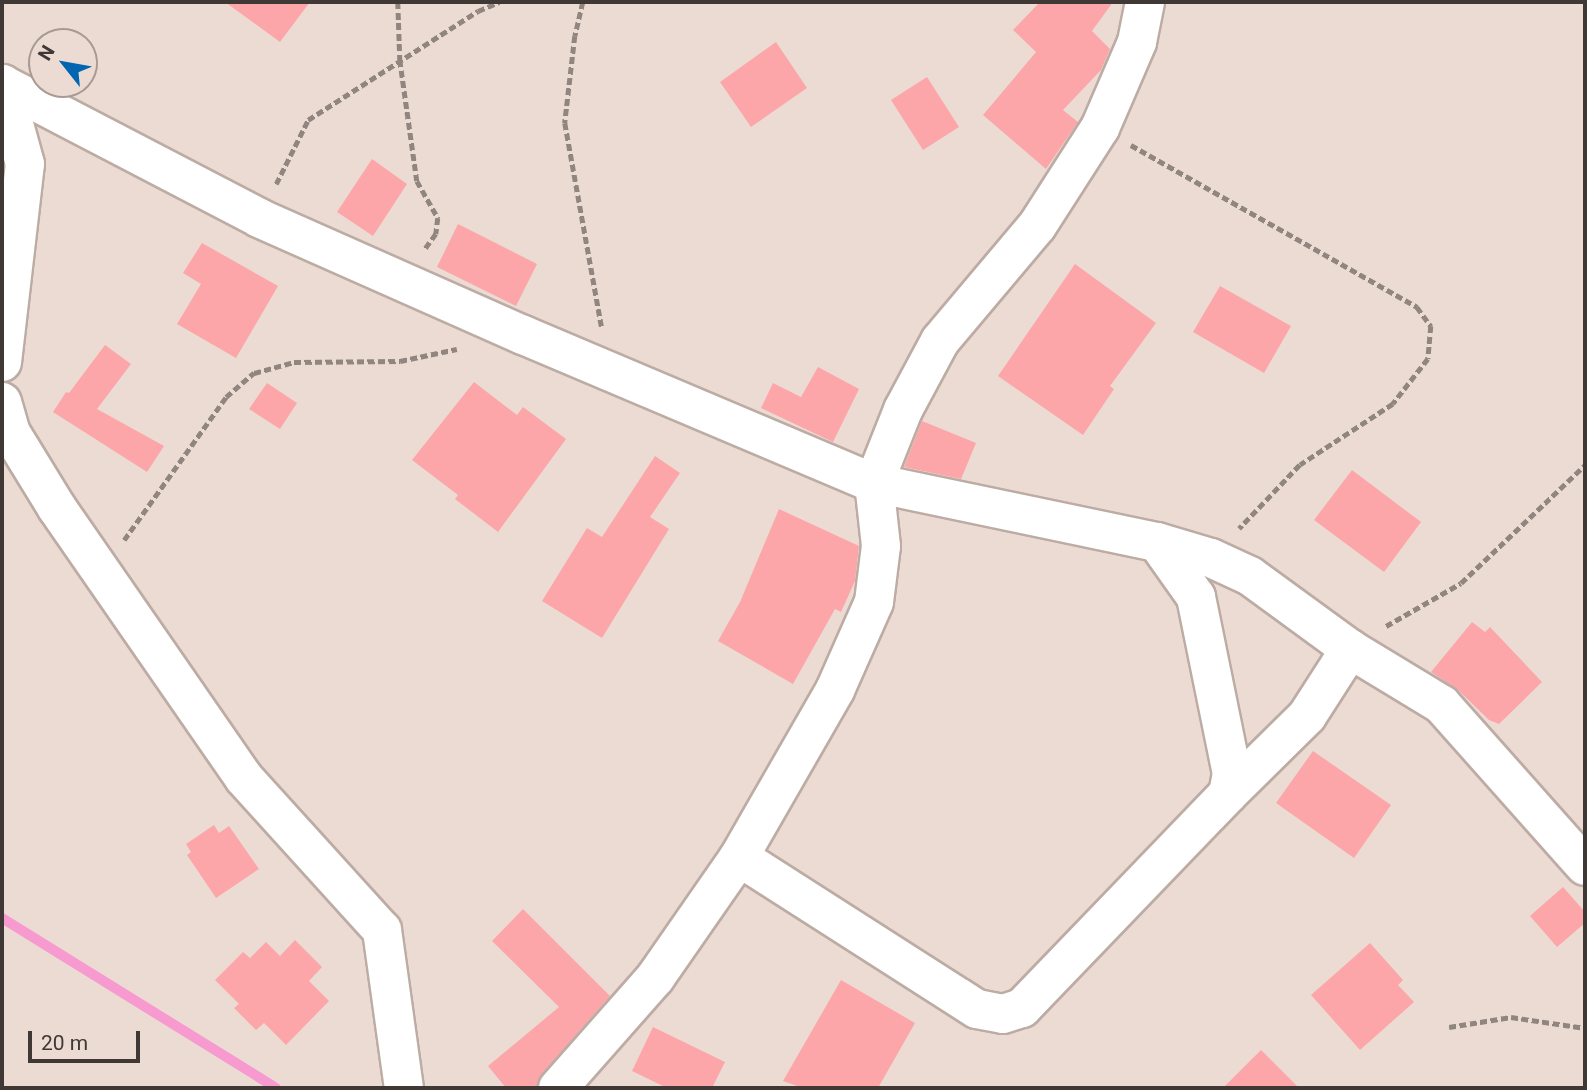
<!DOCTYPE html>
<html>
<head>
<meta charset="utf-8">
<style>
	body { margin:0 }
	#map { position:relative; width:1587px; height:1090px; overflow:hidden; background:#ecdbd3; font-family:Roboto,sans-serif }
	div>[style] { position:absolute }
	.stream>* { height:10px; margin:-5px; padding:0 5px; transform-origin:5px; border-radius:5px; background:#f79acf }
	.building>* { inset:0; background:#fca6a9 }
	.path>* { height:4.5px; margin-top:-2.25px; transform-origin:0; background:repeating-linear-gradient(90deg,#90857f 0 7px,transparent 0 10.5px) }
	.roads { filter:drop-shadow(2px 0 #bcaca4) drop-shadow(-2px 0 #bcaca4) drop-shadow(0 2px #bcaca4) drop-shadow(0 -2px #bcaca4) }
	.minor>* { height:38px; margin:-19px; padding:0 19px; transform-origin:19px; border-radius:19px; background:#fff }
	span { translate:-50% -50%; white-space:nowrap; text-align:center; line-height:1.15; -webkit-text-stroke:5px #ecdbd3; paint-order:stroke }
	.frame { position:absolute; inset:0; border:4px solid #3f3835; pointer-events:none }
	.north { position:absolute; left:28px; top:28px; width:70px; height:70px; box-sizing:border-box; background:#ecdbd3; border:2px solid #a79a94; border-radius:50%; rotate:301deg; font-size:19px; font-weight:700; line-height:28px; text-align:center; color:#3f3835 }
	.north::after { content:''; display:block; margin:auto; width:24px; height:32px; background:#0165b2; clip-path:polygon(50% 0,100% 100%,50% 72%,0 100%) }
	.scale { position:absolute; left:28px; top:1031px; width:112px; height:32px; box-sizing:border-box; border:4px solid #3f3835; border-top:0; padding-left:9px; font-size:21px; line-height:24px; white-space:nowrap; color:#3f3835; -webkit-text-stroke:5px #ecdbd3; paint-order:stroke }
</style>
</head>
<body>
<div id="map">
	<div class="stream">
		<i style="left:2px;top:918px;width:322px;rotate:31.8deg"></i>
	</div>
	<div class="building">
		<i style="clip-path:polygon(225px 2px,310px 2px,280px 42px)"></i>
		<i style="clip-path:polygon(1040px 2px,1113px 2px,1092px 31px,1110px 49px,1101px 70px,1063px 110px,1078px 122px,1046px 169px,983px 115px,1036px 52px,1013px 30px)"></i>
		<i style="clip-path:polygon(776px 42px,807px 88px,751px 127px,720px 82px)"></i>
		<i style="clip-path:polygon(927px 77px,959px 127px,923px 150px,891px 100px)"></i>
		<i style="clip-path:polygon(372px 159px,407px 184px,373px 236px,337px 212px)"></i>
		<i style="clip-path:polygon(458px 224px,537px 264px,516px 306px,437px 267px)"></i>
		<i style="clip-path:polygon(202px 243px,278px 286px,236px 358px,177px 324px,201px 284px,183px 273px)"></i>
		<i style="clip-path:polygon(1075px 264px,1156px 323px,1110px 386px,1114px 389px,1083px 435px,998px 376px)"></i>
		<i style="clip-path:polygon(1220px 286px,1291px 326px,1264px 373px,1193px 332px)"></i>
		<i style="clip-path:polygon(105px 345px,131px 364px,97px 409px,164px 446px,147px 472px,53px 412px,66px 392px,69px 393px)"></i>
		<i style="clip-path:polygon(818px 367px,859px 389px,833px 442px,761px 408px,773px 383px,801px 397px)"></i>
		<i style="clip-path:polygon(474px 382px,517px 415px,523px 407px,566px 439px,498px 532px,455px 499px,458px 495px,412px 460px)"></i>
		<i style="clip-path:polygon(267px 383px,297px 403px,280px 429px,249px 409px)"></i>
		<i style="clip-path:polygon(922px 421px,976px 443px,961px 479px,904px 467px)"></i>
		<i style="clip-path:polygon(655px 456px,680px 473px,650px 517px,669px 529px,602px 638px,542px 601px,587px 528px,602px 537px)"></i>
		<i style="clip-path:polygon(1352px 470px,1421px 522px,1384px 572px,1314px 520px)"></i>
		<i style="clip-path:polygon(779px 509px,859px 546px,855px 581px,841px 612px,835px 609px,793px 684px,718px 641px,740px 602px)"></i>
		<i style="clip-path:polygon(1472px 622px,1485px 632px,1490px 627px,1542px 682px,1499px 724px,1489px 720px,1458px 690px,1431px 672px)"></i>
		<i style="clip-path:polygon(1313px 751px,1391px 805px,1354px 858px,1276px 803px)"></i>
		<i style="clip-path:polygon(214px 825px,219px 833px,229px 826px,259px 869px,216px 898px,187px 855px,191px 852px,186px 844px)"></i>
		<i style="clip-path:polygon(1563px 887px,1585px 912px,1585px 923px,1557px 947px,1530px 916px)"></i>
		<i style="clip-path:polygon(523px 909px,610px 996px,542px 1074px,537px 1088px,506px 1088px,488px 1066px,559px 1007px,492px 941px)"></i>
		<i style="clip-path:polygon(295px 940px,322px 967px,309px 981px,329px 1001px,286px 1045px,264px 1023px,256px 1030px,234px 1008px,239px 1004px,215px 980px,243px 952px,250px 958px,266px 942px,280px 956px)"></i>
		<i style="clip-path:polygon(1370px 943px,1403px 980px,1398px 985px,1414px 1002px,1360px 1050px,1311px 995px)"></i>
		<i style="clip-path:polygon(841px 980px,915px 1023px,878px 1088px,803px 1088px,783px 1081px)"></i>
		<i style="clip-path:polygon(653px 1027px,725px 1062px,712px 1088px,667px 1088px,632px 1071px)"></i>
		<i style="clip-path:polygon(1261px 1050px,1299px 1088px,1223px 1088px)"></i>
	</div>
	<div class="path">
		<i style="left:398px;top:2px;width:58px;rotate:88deg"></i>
		<i style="left:400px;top:60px;width:122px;rotate:82deg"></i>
		<i style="left:417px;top:181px;width:43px;rotate:60.4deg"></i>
		<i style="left:438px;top:218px;width:16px;rotate:97deg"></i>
		<i style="left:436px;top:234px;width:19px;rotate:126deg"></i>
		<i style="left:583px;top:2px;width:35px;rotate:103deg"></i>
		<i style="left:575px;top:36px;width:88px;rotate:96.6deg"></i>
		<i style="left:565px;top:123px;width:208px;rotate:79.8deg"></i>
		<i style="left:1131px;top:145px;width:329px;rotate:29.5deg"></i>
		<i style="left:1417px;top:307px;width:24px;rotate:54deg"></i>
		<i style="left:1431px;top:326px;width:33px;rotate:95deg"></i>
		<i style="left:1428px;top:359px;width:57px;rotate:127.9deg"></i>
		<i style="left:1393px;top:404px;width:111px;rotate:146.7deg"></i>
		<i style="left:1300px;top:465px;width:88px;rotate:133.6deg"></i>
		<i style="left:276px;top:184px;width:72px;rotate:-63.4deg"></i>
		<i style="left:308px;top:120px;width:202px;rotate:-32.7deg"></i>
		<i style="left:478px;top:11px;width:23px;rotate:-23deg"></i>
		<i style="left:124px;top:540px;width:176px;rotate:-54.5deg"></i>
		<i style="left:226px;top:397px;width:37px;rotate:-41deg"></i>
		<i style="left:254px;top:373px;width:41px;rotate:-15.4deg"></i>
		<i style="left:294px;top:362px;width:106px;rotate:-0.5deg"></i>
		<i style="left:400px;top:361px;width:58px;rotate:-11.9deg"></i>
		<i style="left:1386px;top:626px;width:86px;rotate:-29.8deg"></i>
		<i style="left:1461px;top:583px;width:171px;rotate:-43.6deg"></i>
		<i style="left:1449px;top:1027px;width:63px;rotate:-9.2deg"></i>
		<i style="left:1511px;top:1017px;width:75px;rotate:8.5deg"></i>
	</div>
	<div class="roads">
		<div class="minor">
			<i style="left:2px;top:84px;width:290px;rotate:27.5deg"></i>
			<i style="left:259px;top:218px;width:289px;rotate:23.9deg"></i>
			<i style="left:523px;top:335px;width:381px;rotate:22.9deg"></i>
			<i style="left:874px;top:483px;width:289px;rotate:11.8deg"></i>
			<i style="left:1157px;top:542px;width:56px;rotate:16.5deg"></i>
			<i style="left:1211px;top:558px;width:43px;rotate:24.8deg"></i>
			<i style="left:1250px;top:576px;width:124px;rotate:36.1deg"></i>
			<i style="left:1350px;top:649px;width:108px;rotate:31.3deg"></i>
			<i style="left:1442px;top:705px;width:215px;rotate:48.4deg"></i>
			<i style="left:2px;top:362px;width:199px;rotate:-83.4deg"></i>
			<i style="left:25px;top:164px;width:83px;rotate:-105.4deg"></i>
			<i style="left:2px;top:402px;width:32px;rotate:74deg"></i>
			<i style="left:11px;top:433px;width:88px;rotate:58.5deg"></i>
			<i style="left:57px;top:508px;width:328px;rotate:55.3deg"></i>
			<i style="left:244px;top:778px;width:205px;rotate:47.8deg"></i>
			<i style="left:382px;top:930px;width:160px;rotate:82.1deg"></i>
			<i style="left:1228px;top:794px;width:111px;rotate:-44.6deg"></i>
			<i style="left:1307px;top:716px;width:80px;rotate:-57.3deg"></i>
			<i style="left:739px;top:857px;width:282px;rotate:32.6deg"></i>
			<i style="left:977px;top:1009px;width:26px;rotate:11deg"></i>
			<i style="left:1003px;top:1014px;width:20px;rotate:-18deg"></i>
			<i style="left:1022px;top:1008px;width:297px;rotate:-46.1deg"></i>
			<i style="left:1228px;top:794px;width:20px;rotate:-79deg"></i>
			<i style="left:1232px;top:774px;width:181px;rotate:-101.5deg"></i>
			<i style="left:1196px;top:597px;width:67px;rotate:-125.3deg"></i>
			<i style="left:558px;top:1088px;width:147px;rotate:-48.6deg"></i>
			<i style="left:655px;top:978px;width:147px;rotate:-55.2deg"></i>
			<i style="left:739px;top:857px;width:193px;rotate:-60.1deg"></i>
			<i style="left:835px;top:690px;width:96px;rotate:-66.1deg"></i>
			<i style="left:874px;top:602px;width:56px;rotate:-82.9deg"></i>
			<i style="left:881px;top:546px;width:63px;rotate:-96.3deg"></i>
			<i style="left:874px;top:483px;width:79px;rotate:-68.3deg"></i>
			<i style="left:903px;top:410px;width:78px;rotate:-61.8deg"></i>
			<i style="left:940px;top:341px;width:150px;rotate:-49.9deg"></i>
			<i style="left:1037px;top:226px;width:117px;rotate:-57.3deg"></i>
			<i style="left:1100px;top:128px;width:94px;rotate:-66.7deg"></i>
			<i style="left:1137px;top:42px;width:41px;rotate:-78.7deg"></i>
		</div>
	</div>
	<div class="frame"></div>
	<div class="north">N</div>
	<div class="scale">20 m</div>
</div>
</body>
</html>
